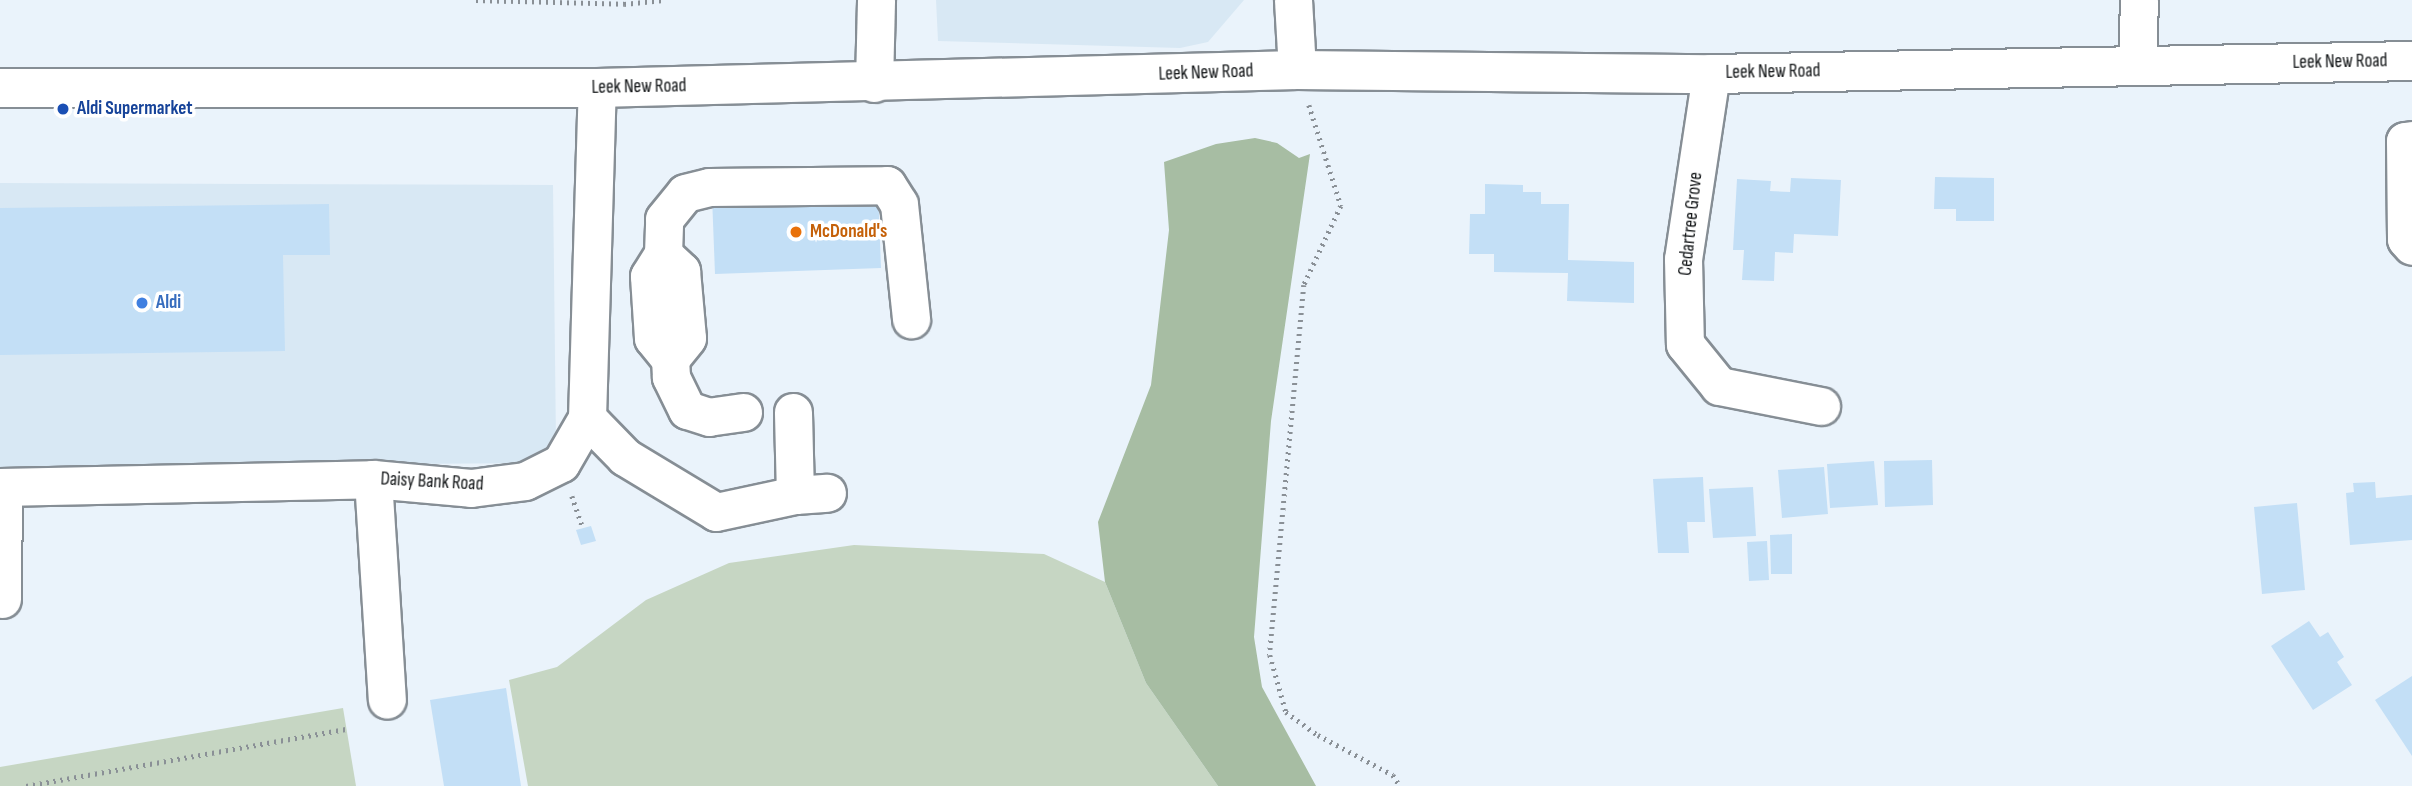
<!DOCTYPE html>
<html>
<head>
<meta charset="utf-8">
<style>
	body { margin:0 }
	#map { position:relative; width:2412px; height:786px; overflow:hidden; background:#eaf3fb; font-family:"Sofia Sans Condensed",sans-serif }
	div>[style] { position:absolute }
	.built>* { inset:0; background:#d8e8f4 }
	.green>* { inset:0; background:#c6d6c3 }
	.forest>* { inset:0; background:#a7bda3 }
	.building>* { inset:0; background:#c3dff6 }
	.path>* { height:4.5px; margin-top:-2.25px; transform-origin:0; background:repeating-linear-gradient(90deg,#8a9096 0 2px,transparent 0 7px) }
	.roads { filter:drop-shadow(2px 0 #868e95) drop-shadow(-2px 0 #868e95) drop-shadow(0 2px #868e95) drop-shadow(0 -2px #868e95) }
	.minor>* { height:37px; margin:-18.5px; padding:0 18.5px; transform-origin:18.5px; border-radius:18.5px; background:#fff }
	.highway>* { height:38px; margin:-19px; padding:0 19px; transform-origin:19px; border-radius:19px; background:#fff }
	.dots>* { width:19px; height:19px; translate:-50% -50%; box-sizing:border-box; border:4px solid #fff; border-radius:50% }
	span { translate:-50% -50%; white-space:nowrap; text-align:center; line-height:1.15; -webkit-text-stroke:7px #fff; paint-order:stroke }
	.street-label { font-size:19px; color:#0e1113 }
	.transit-label { font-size:19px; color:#164399; font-weight:700 }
	.left { translate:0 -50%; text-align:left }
	.food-label { font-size:19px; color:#c56008; font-weight:700 }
	.shop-label { font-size:19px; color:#366cbe; font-weight:700 }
</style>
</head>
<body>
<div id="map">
	<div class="built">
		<i style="clip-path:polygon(936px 0,1244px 0,1208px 42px,1180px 48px,938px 41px)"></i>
		<i style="clip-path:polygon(0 183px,553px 185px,556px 444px,541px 463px,0 467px)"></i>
	</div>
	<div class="green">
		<i style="clip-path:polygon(854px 545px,1044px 554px,1105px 582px,1146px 683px,1218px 786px,528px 786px,509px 680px,557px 667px,646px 600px,729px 563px)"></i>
		<i style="clip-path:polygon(343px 708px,356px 786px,0 786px,0 767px)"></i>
	</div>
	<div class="forest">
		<i style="clip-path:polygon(1255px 138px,1277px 143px,1299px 158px,1310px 154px,1271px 421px,1254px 637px,1262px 687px,1316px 786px,1218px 786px,1146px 683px,1105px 582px,1098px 522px,1151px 385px,1169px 230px,1164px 162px,1216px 144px)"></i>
	</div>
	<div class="building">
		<i style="clip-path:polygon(1935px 177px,1994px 178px,1994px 221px,1956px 221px,1956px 209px,1934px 209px)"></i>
		<i style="clip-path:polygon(1791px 178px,1841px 180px,1838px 236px,1794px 234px,1793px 253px,1775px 252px,1774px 281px,1742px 280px,1744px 250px,1733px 250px,1737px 179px,1771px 181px,1770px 191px,1790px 192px)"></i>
		<i style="clip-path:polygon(1485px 184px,1523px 185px,1523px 192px,1541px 192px,1541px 204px,1569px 204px,1568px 260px,1634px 262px,1634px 303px,1567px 301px,1568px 273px,1494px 272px,1494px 254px,1469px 254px,1470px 214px,1485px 214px)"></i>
		<i style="clip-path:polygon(878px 190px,881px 268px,715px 274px,712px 196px)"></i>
		<i style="clip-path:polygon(329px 204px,330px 255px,283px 255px,285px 351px,0 355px,0 208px)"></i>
		<i style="clip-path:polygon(1932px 460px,1933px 505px,1885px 507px,1884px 461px)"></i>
		<i style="clip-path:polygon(1874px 461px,1878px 505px,1830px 508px,1827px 464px)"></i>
		<i style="clip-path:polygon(1824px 467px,1828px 514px,1782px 518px,1778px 470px)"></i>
		<i style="clip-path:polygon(1703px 477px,1705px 522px,1687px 522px,1689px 553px,1658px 553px,1653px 479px)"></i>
		<i style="clip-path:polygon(2375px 482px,2376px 498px,2412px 495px,2412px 540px,2350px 545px,2346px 493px,2354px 492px,2353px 483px)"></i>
		<i style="clip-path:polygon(1753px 487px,1756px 536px,1713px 538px,1709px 489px)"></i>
		<i style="clip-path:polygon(2297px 503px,2305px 590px,2262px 594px,2254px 507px)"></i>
		<i style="clip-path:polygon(591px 526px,596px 541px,581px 545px,576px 530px)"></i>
		<i style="clip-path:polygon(1792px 534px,1792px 574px,1771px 574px,1770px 535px)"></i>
		<i style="clip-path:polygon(1767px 541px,1769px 580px,1749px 581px,1747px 542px)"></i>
		<i style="clip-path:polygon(2309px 621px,2320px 637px,2328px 632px,2344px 657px,2337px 662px,2352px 685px,2313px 710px,2271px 646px)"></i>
		<i style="clip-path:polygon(2412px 676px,2412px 756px,2375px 700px)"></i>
		<i style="clip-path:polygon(506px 688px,521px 786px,444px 786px,430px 700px)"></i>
	</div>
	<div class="path">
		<i style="left:476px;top:0;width:148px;rotate:1.5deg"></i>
		<i style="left:624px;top:4px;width:40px;rotate:-5.7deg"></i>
		<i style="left:1309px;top:105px;width:106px;rotate:72.4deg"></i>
		<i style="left:1341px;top:206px;width:87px;rotate:115.1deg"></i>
		<i style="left:1304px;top:285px;width:372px;rotate:95.3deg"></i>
		<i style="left:1270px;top:655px;width:59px;rotate:74.3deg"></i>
		<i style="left:1286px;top:712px;width:39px;rotate:36deg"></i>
		<i style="left:1318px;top:735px;width:85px;rotate:28.1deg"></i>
		<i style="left:1393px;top:775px;width:13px;rotate:58deg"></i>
		<i style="left:572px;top:496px;width:34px;rotate:71deg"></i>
		<i style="left:26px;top:786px;width:325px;rotate:-10.1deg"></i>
	</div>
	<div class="roads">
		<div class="minor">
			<i style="left:1293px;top:0;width:70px;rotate:86.7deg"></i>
			<i style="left:2137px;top:64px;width:64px;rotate:-88.2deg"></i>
			<i style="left:1711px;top:74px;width:187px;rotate:98.6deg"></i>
			<i style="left:1683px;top:259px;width:85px;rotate:88.7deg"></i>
			<i style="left:1685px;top:344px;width:54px;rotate:51deg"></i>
			<i style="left:1719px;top:386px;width:104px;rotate:11.1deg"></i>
			<i style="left:874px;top:83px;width:83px;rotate:-88.6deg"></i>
			<i style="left:2412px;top:140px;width:7px;rotate:172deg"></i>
			<i style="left:2405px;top:141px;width:98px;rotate:89.4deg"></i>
			<i style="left:2406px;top:239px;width:9px;rotate:49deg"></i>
			<i style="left:663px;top:254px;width:25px;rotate:43deg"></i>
			<i style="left:681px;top:271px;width:67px;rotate:84.9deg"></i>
			<i style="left:687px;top:338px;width:27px;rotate:129deg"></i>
			<i style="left:743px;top:412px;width:34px;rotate:172deg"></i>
			<i style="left:709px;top:417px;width:23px;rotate:-162deg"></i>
			<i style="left:687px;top:410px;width:37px;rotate:-116deg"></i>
			<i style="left:671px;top:377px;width:18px;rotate:-93deg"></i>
			<i style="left:670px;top:359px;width:27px;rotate:-129deg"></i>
			<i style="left:653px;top:338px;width:62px;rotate:-93.7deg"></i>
			<i style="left:649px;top:276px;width:26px;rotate:-58deg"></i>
			<i style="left:663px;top:254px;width:35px;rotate:-88deg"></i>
			<i style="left:664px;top:219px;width:33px;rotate:-51deg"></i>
			<i style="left:685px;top:193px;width:25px;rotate:-14deg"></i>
			<i style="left:709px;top:187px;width:178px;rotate:-0.6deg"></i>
			<i style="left:887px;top:185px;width:22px;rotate:58deg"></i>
			<i style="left:899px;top:204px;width:116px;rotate:84deg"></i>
			<i style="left:587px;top:418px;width:54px;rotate:45.7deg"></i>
			<i style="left:625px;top:457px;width:106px;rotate:31.1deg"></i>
			<i style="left:716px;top:512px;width:81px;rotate:-12.1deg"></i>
			<i style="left:795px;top:495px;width:83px;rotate:-91.4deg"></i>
			<i style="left:373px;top:479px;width:221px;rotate:86.4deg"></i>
			<i style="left:0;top:487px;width:373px;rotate:-1.2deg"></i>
			<i style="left:373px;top:479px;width:98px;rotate:5.2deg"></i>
			<i style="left:471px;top:488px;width:54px;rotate:-7.4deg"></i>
			<i style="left:525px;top:481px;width:40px;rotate:-26.6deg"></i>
			<i style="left:561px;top:463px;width:52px;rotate:-60deg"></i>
			<i style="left:587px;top:418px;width:330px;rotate:-88.3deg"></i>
			<i style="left:795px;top:495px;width:32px;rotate:-4deg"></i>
			<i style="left:2px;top:599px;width:112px;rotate:-89.5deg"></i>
		</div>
		<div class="highway">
			<i style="left:0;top:88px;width:597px"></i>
			<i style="left:597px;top:88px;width:700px;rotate:-1.47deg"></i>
			<i style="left:1297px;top:70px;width:414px;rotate:0.6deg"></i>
			<i style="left:1711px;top:74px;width:701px;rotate:-1.06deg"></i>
		</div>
	</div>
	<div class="dots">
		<i style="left:63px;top:109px;background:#1a4fb4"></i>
		<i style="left:796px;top:232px;background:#e8710a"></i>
		<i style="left:142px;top:303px;background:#3f7fe0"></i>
	</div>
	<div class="street-label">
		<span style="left:2340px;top:62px;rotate:-1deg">Leek New Road</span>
		<span style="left:1773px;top:72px;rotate:-1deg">Leek New Road</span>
		<span style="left:1206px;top:73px;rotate:-2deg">Leek New Road</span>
		<span style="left:639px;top:87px;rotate:-1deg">Leek New Road</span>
		<span style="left:1691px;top:224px;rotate:-84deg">Cedartree Grove</span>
		<span style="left:432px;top:482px;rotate:3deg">Daisy Bank Road</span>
	</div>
	<div class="transit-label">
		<span class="left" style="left:77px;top:109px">Aldi Supermarket</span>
	</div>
	<div class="food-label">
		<span class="left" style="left:810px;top:232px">McDonald's</span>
	</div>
	<div class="shop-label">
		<span class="left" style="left:156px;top:303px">Aldi</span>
	</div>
</div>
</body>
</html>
